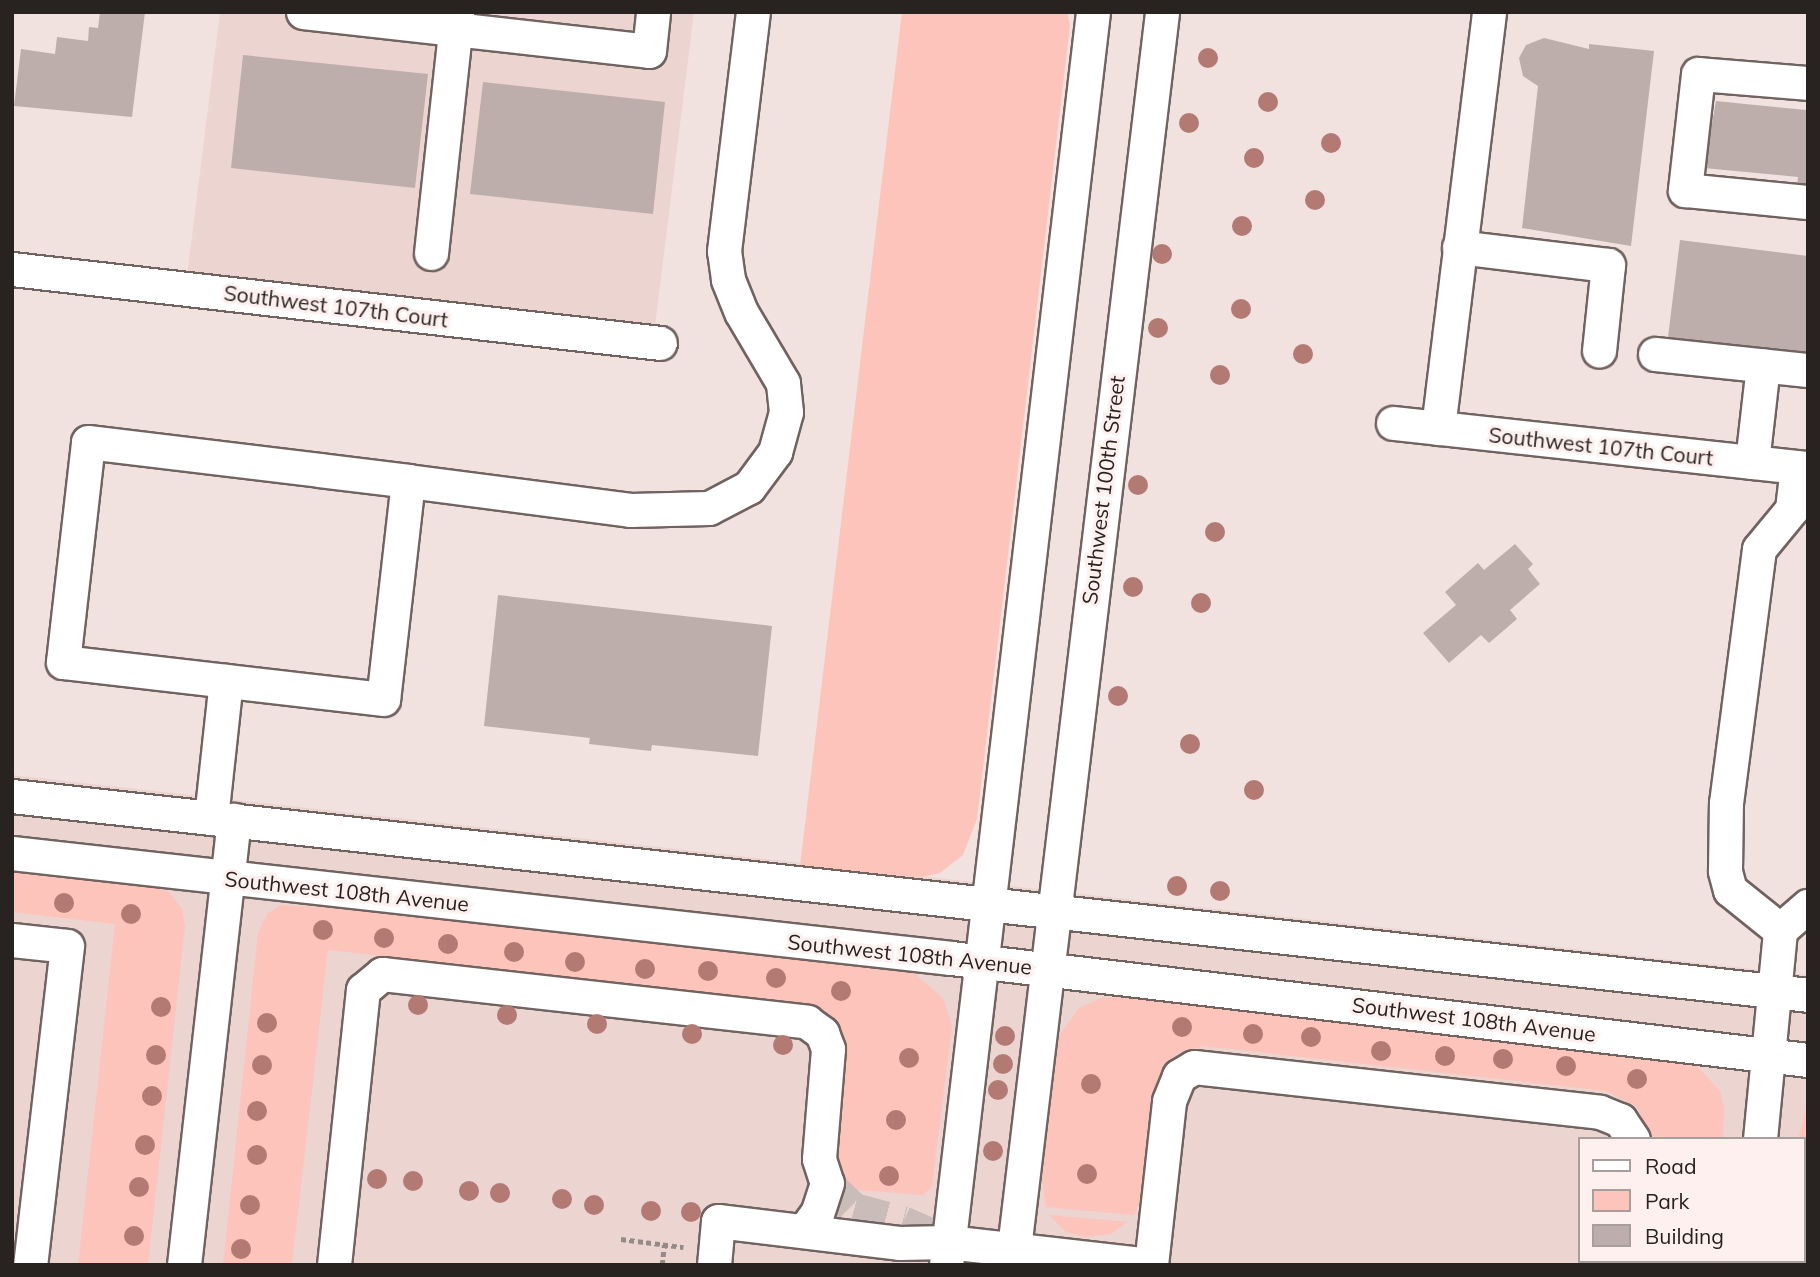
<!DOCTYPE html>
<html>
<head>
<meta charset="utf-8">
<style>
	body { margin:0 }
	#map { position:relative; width:1820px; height:1277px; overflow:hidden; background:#f2e2df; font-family:Mulish,sans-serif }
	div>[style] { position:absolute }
	.built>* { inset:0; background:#ecd4d0 }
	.green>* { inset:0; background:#fcc4ba }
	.building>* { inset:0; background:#bdaeab }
	.minor-tunnel>* { height:33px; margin-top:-16.5px; transform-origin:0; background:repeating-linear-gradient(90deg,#cabcb9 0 33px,transparent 0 50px) }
	.path>* { height:4.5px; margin-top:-2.25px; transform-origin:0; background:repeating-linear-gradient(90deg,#958a88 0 5px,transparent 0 8.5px) }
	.roads { filter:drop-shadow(2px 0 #706360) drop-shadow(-2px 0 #706360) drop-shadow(0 2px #706360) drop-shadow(0 -2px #706360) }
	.minor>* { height:33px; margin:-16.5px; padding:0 16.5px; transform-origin:16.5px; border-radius:16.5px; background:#fff }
	.trees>* { width:20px; height:20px; margin:-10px; border-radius:50%; background:#b37a74 }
	span { translate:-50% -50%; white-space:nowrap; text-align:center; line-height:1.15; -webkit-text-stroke:6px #fdf0ee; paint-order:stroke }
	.street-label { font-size:21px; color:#282221 }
	.frame { position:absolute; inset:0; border:14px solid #282221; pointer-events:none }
	.legend { position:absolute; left:1578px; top:1137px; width:228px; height:126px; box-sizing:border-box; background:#fdf0ee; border:2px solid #a89e9c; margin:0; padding:9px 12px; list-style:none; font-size:21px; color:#282221 }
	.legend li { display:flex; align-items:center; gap:14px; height:35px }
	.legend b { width:35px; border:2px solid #a89e9c }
</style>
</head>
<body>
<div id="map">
	<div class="built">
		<i style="clip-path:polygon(220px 12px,694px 12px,654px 334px,187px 276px)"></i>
		<i style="clip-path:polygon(evenodd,12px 775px,1808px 975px,1808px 1265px,12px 1265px,12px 775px,1580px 1139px,1804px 1139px,1804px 1261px,1580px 1261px,1580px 1139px)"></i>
	</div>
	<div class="green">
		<i style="clip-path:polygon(902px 12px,1067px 12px,1070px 25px,977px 819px,963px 855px,940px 873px,922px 877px,852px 874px,800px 866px)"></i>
		<i style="clip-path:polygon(12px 870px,153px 887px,169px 892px,182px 909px,185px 926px,148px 1265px,78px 1265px,115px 924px,12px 912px)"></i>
		<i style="clip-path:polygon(280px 905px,401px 911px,911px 971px,943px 998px,952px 1026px,932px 1186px,923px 1195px,847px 1189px,842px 1181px,834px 1165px,842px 1037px,834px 1020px,811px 1004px,328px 950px,292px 1265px,223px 1265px,258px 933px,267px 914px)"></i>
		<i style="clip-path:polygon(1119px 996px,1683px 1061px,1697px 1066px,1720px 1091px,1724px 1108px,1723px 1139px,1650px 1139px,1637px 1107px,1606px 1091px,1204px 1046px,1176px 1054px,1159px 1077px,1142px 1198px,1134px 1215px,1046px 1207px,1042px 1180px,1059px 1036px,1079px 1008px,1102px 998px)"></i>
		<i style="clip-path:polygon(1808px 1103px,1808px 1265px,1784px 1265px,1804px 1261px,1804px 1139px,1798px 1139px)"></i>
		<i style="clip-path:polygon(1049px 1215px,1128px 1222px,1111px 1234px,1085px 1237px,1066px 1232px)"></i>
	</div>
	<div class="building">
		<i style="clip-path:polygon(100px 12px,145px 12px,132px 117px,14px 106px,21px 49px,55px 54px,57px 37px,88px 41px,89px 27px,98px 28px)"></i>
		<i style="clip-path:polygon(1544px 38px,1589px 49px,1589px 44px,1654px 51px,1631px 246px,1522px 228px,1538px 86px,1523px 76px,1519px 58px,1526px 45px)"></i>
		<i style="clip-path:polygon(243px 55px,428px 74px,415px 188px,231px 168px)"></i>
		<i style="clip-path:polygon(483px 82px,665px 102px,653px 214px,470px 194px)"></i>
		<i style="clip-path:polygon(1716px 101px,1806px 110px,1808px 186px,1797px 185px,1798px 177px,1704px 168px)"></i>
		<i style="clip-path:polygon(1680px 240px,1808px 256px,1808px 355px,1668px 337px)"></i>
		<i style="clip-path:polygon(1515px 544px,1533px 564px,1528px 569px,1540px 584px,1510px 610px,1517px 619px,1489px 643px,1481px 635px,1449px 663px,1423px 633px,1456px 605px,1445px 592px,1478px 563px,1484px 570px)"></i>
		<i style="clip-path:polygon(498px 595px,772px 626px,758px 756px,652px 745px,651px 751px,589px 744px,590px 738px,484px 726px)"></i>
	</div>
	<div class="minor-tunnel">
		<i style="left:827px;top:1183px;width:37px;rotate:44deg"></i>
		<i style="left:854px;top:1209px;width:51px;rotate:14.9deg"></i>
		<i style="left:903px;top:1222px;width:49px;rotate:24deg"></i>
	</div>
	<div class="path">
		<i style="left:621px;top:1239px;width:63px;rotate:7.4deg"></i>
		<i style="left:662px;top:1265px;width:20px;rotate:-84deg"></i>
	</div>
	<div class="roads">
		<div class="minor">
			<i style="left:303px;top:12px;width:348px;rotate:6.4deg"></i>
			<i style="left:649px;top:51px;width:39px;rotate:-84deg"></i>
			<i style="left:1808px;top:83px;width:110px;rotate:-175.3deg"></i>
			<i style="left:1698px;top:74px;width:117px;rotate:96.4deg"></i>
			<i style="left:1685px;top:190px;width:124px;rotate:5.6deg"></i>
			<i style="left:1459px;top:247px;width:150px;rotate:6.9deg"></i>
			<i style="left:1608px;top:265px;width:86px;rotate:96deg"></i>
			<i style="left:431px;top:253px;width:242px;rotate:-83.8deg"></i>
			<i style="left:12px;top:269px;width:652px;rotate:6.51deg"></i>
			<i style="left:1655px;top:354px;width:154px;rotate:6deg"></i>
			<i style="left:1393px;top:423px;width:417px;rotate:6.2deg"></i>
			<i style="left:1438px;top:428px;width:419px;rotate:-83deg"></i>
			<i style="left:1752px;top:462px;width:97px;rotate:-83.5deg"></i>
			<i style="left:408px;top:481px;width:219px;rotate:96.5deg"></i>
			<i style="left:383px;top:699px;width:322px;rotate:-173.4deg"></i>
			<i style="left:63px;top:662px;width:221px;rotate:-83.5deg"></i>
			<i style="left:88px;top:442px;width:233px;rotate:6.9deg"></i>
			<i style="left:319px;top:470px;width:90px;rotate:7deg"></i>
			<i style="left:408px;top:481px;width:224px;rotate:7.4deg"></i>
			<i style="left:630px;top:510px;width:79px;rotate:-1.5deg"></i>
			<i style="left:709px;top:508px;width:45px;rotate:-27.7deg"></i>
			<i style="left:749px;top:487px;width:44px;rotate:-53.4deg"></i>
			<i style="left:775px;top:452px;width:41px;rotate:-74.6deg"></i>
			<i style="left:786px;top:412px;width:29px;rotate:-96deg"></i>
			<i style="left:783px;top:383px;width:82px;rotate:-120.6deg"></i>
			<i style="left:741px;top:312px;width:35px;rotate:-112deg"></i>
			<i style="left:728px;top:279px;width:28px;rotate:-98deg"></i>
			<i style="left:724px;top:251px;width:241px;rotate:-83.1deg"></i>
			<i style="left:12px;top:796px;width:1807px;rotate:6.32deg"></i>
			<i style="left:211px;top:818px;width:138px;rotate:-83.8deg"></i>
			<i style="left:12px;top:853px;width:945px;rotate:6.38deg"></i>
			<i style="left:951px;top:958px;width:863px;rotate:6.79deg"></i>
			<i style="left:1780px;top:930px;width:37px;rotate:-41deg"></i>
			<i style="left:12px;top:940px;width:55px;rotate:6.2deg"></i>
			<i style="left:67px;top:946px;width:321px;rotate:96.6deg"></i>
			<i style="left:1760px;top:1139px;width:210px;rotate:-84.5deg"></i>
			<i style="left:1780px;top:930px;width:64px;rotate:-141.3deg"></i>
			<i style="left:1730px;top:890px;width:20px;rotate:-105deg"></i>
			<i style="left:1725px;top:871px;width:68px;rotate:-89.2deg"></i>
			<i style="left:1726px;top:803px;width:256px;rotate:-82.6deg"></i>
			<i style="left:1759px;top:549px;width:52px;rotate:-50.5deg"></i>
			<i style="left:1792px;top:509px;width:42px;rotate:-83.2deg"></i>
			<i style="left:184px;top:1265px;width:448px;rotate:-83.6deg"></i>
			<i style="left:334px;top:1265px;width:277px;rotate:-84deg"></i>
			<i style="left:363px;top:990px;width:25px;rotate:-40deg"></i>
			<i style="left:382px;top:974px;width:428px;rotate:6.4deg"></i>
			<i style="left:807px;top:1022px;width:19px;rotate:36deg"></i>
			<i style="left:822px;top:1033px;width:17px;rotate:69deg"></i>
			<i style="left:828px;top:1049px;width:110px;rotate:94.7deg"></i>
			<i style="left:819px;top:1159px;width:25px;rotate:72deg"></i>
			<i style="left:827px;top:1183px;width:32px;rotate:108deg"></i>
			<i style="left:817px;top:1213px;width:22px;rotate:126deg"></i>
			<i style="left:714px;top:1265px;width:44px;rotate:-84.8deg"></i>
			<i style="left:718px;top:1221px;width:182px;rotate:6.9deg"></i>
			<i style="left:899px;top:1243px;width:49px;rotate:-1.2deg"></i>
			<i style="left:948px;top:1242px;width:203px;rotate:6.5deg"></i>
			<i style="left:946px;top:1265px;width:1262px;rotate:-83.31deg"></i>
			<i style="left:1012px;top:1265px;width:1262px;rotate:-83.17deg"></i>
			<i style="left:1151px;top:1265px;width:165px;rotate:-83.7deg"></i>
			<i style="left:1169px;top:1101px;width:27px;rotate:-68deg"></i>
			<i style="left:1179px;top:1076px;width:17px;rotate:-31deg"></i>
			<i style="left:1194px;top:1067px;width:408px;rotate:6.3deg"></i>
			<i style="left:1600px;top:1112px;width:22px;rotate:22deg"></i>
			<i style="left:1620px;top:1120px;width:23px;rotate:56deg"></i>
			<i style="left:1620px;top:1265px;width:4px;rotate:-76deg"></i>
			<i style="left:1746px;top:1265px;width:4px;rotate:-90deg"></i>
		</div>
	</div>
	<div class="trees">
		<i style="left:1208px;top:58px"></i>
		<i style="left:1268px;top:102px"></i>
		<i style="left:1189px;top:123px"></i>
		<i style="left:1331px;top:143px"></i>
		<i style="left:1254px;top:158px"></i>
		<i style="left:1315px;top:200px"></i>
		<i style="left:1242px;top:226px"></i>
		<i style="left:1162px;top:254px"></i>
		<i style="left:1241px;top:309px"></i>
		<i style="left:1158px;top:328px"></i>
		<i style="left:1303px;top:354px"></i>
		<i style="left:1220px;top:375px"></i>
		<i style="left:1138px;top:485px"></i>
		<i style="left:1215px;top:532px"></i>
		<i style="left:1133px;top:587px"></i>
		<i style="left:1201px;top:603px"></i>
		<i style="left:1118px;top:696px"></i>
		<i style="left:1190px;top:744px"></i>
		<i style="left:1254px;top:790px"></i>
		<i style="left:1177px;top:886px"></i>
		<i style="left:1220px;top:891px"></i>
		<i style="left:64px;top:903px"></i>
		<i style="left:131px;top:914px"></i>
		<i style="left:323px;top:930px"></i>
		<i style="left:384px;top:938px"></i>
		<i style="left:448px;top:944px"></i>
		<i style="left:514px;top:952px"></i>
		<i style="left:575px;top:962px"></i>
		<i style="left:645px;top:969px"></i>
		<i style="left:708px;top:971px"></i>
		<i style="left:776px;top:978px"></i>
		<i style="left:841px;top:991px"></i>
		<i style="left:418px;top:1005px"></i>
		<i style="left:161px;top:1007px"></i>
		<i style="left:507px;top:1015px"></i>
		<i style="left:267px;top:1023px"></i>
		<i style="left:597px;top:1024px"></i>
		<i style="left:1182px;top:1027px"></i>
		<i style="left:692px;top:1034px"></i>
		<i style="left:1253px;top:1034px"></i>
		<i style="left:1005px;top:1036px"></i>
		<i style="left:1311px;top:1037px"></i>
		<i style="left:783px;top:1045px"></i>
		<i style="left:1381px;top:1051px"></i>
		<i style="left:156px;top:1055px"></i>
		<i style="left:1445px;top:1056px"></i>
		<i style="left:909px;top:1058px"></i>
		<i style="left:1503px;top:1059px"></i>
		<i style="left:1003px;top:1064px"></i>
		<i style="left:262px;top:1065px"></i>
		<i style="left:1566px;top:1066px"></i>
		<i style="left:1637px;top:1079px"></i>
		<i style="left:1091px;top:1084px"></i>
		<i style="left:998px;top:1090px"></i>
		<i style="left:152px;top:1096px"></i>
		<i style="left:257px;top:1111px"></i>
		<i style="left:896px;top:1120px"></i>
		<i style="left:145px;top:1145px"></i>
		<i style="left:993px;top:1151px"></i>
		<i style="left:257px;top:1155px"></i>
		<i style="left:1087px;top:1174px"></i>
		<i style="left:889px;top:1176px"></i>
		<i style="left:377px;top:1179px"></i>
		<i style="left:413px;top:1181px"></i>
		<i style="left:139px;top:1187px"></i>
		<i style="left:469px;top:1191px"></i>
		<i style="left:500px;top:1193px"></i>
		<i style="left:562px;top:1199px"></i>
		<i style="left:250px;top:1205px"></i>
		<i style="left:594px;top:1205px"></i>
		<i style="left:651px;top:1211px"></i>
		<i style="left:691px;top:1212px"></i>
		<i style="left:134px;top:1236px"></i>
		<i style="left:241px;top:1249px"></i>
	</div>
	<div class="street-label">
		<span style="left:336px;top:306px;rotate:7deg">Southwest 107th Court</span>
		<span style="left:1601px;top:446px;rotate:6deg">Southwest 107th Court</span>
		<span style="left:1103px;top:490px;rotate:-83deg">Southwest 100th Street</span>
		<span style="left:347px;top:891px;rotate:6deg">Southwest 108th Avenue</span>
		<span style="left:910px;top:954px;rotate:6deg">Southwest 108th Avenue</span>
		<span style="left:1474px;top:1019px;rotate:7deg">Southwest 108th Avenue</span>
	</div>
	<div class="frame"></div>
	<ul class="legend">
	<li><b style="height:9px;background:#fff"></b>Road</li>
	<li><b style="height:19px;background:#fcc4ba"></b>Park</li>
	<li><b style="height:19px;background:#bdaeab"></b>Building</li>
	</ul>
</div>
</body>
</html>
